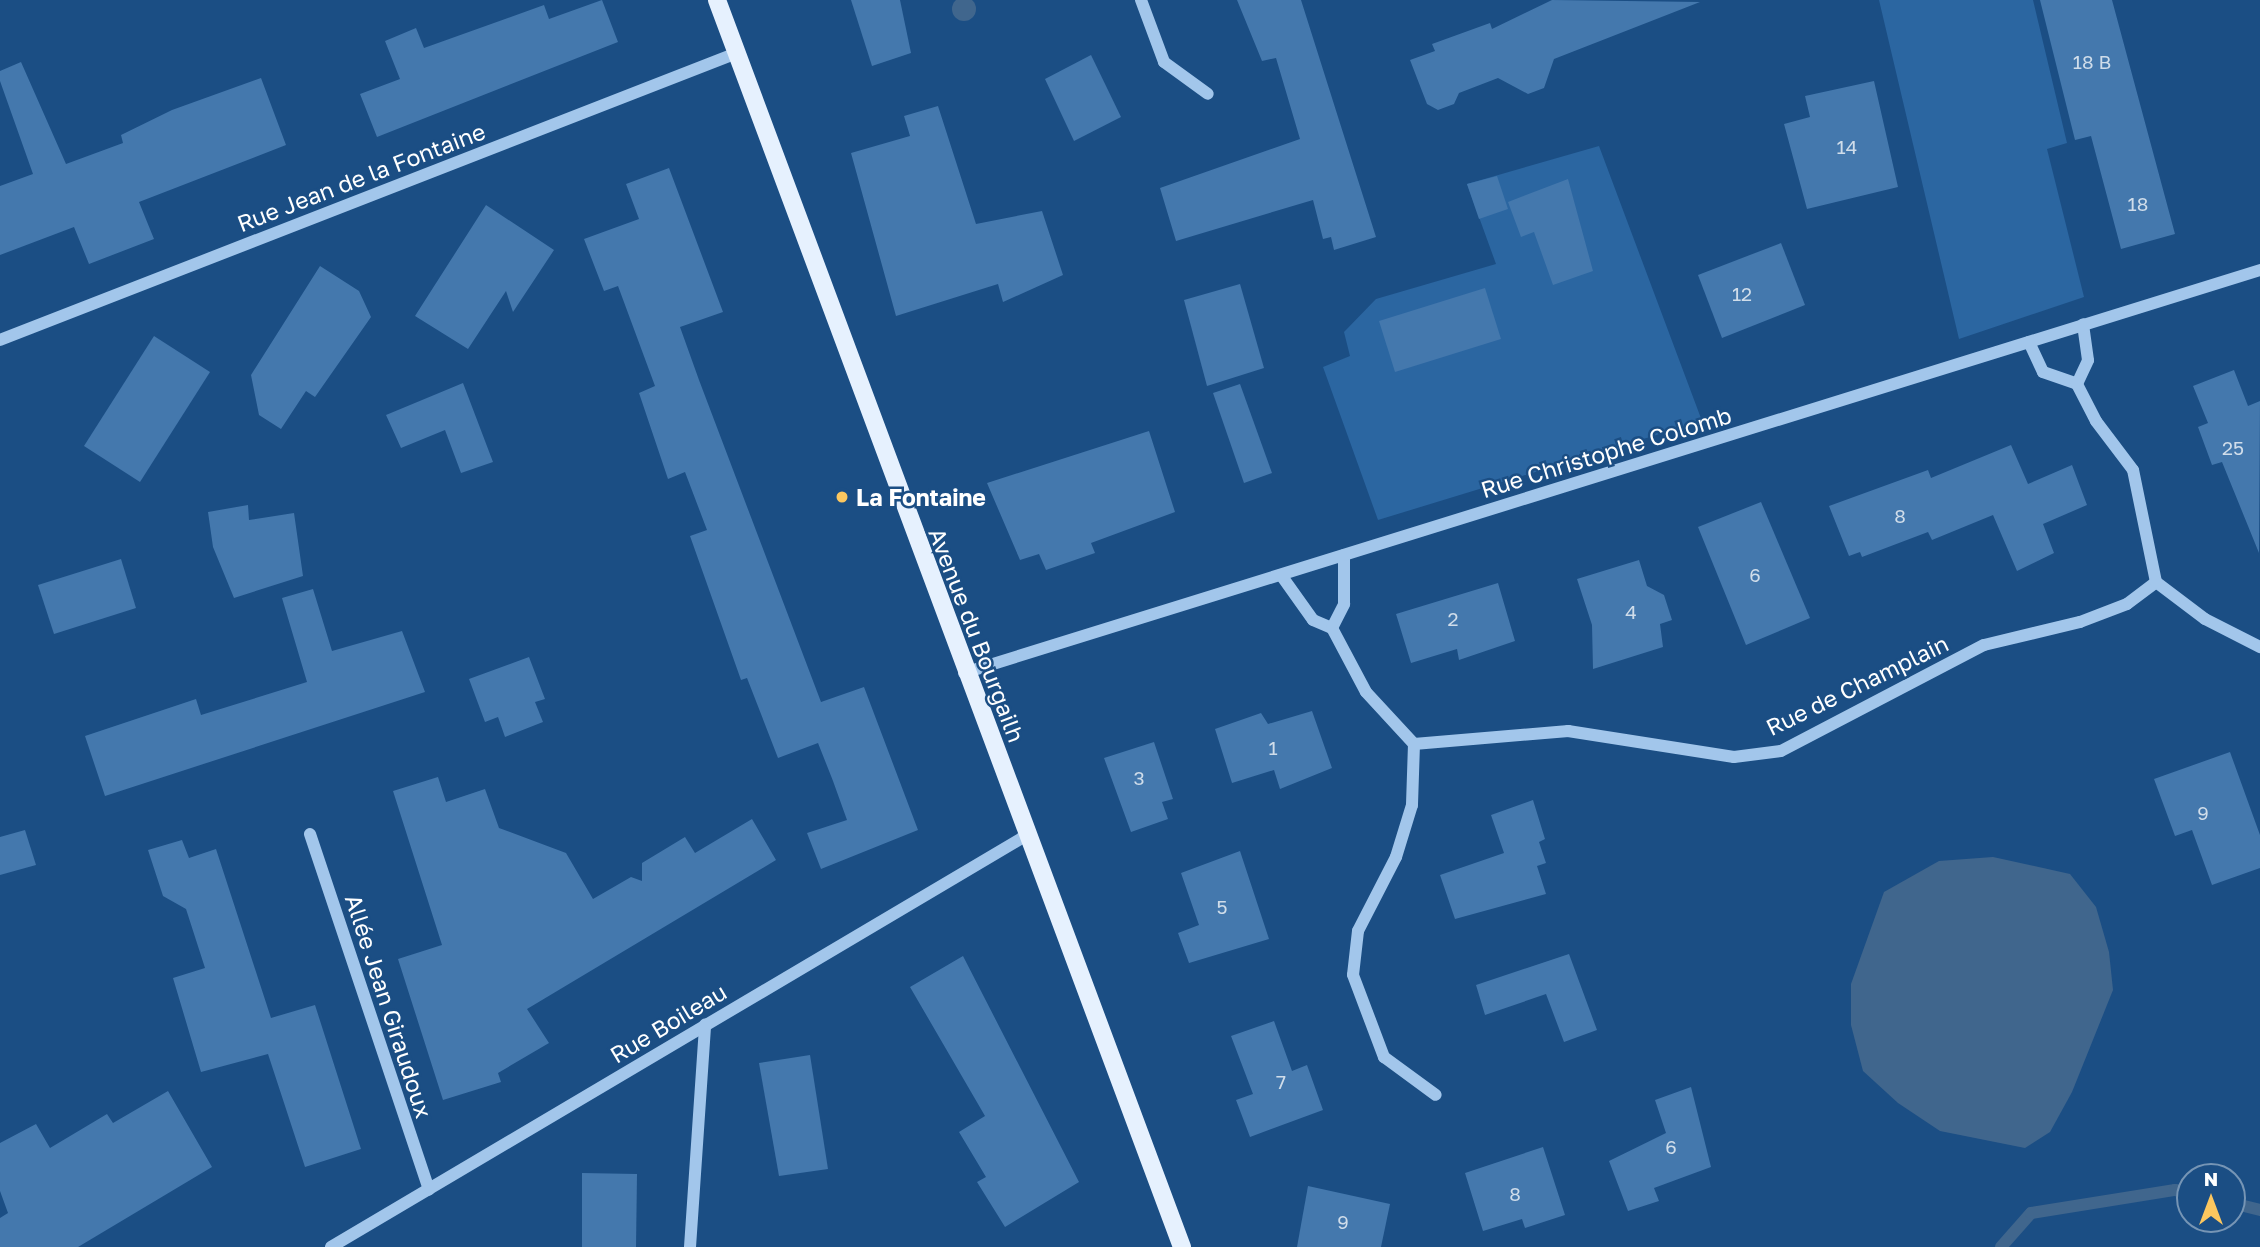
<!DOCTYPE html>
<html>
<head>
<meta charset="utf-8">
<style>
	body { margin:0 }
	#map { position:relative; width:2260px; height:1247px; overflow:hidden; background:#1b4e84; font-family:"Golos Text",sans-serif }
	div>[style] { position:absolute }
	.green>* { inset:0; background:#2b66a1 }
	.water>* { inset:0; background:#40668d }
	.round { border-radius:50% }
	.stream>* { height:12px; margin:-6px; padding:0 6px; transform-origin:6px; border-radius:6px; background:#40668d }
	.building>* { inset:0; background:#4478ad }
	.minor>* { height:12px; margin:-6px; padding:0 6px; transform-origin:6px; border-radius:6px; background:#a2c6eb }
	.major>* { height:18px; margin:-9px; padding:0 9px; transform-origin:9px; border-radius:9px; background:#e6f1fe }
	.dots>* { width:19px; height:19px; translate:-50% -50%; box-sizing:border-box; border:4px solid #1b4e84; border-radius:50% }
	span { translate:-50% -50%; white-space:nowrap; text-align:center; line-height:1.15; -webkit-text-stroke:5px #1b4e84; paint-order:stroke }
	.number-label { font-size:19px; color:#d0ddea }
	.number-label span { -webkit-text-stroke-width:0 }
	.street-label { font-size:23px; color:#fff }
	.poi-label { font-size:23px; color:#fff; font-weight:700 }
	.left { translate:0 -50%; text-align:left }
	.north { position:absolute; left:2176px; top:1163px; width:70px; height:70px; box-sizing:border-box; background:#1b4e84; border:2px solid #7695b5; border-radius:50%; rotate:0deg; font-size:19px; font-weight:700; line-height:28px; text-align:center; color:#fff }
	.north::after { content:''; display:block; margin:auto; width:24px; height:32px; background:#fcc75f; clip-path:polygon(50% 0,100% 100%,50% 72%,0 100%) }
</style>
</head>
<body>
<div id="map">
	<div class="green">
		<i style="clip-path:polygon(1879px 0,2033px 0,2067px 143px,2047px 149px,2084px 297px,1959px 339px)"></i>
		<i style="clip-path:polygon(1599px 146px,1702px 421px,1378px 520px,1323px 367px,1350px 356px,1344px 332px,1376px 299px,1496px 264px,1467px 184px)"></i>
	</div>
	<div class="water">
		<i class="round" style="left:952px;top:-3px;width:24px;height:24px"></i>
		<i style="clip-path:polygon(1993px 857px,2070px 874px,2096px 907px,2109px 952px,2113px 990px,2072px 1092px,2050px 1132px,2025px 1148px,1940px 1131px,1898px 1103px,1863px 1071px,1851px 1025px,1851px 984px,1884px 892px,1939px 861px)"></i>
	</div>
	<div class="stream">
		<i style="left:2232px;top:1203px;width:29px;rotate:14deg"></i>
		<i style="left:2001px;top:1247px;width:45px;rotate:-48.6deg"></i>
		<i style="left:2031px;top:1213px;width:146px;rotate:-9.1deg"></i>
		<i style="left:2175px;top:1190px;width:16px;rotate:15deg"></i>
	</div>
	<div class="building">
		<i style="clip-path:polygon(602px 0,618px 42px,377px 137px,360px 94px,400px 79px,385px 41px,416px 28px,424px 48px,544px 5px,549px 19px)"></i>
		<i style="clip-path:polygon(851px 0,900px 0,911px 53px,872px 66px)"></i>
		<i style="clip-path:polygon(1237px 0,1301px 0,1376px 237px,1334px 250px,1331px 237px,1323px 239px,1313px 200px,1176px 241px,1160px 188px,1300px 139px,1276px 58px,1262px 61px)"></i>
		<i style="clip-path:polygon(1552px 0,1700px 2px,1554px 59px,1544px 88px,1528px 94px,1498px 78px,1459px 93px,1454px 104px,1438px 110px,1427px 104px,1410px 60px,1435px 51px,1432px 44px,1490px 23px,1492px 29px)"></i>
		<i style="clip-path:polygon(2040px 0,2112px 0,2175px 234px,2121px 249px,2091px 136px,2075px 140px)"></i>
		<i style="clip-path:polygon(1091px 55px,1121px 117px,1074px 141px,1045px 79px)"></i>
		<i style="clip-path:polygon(21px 62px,66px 164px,123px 143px,121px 135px,172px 110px,261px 78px,286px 145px,139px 202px,154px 239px,89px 264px,74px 227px,0 255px,0 186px,33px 174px,0 81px,0 71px)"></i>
		<i style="clip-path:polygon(1874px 81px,1898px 187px,1807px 209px,1784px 124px,1810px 117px,1805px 96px)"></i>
		<i style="clip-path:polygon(938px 106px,976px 224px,1042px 211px,1063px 275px,1003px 302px,998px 284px,896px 316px,851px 153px,910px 136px,904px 116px)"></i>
		<i style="clip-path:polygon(669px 168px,723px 312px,680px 327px,699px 380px,821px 702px,864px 687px,918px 830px,821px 869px,807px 833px,847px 820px,833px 781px,818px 743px,778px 758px,747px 678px,741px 680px,690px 536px,707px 530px,685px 472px,668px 479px,639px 393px,655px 386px,618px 286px,604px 291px,584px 239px,639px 219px,626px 184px)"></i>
		<i style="clip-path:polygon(1497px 176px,1508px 209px,1479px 219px,1467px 184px)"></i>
		<i style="clip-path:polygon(1568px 179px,1593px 271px,1553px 285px,1534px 232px,1521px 237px,1508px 202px)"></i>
		<i style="clip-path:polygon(486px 205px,554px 250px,513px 312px,506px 291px,468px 349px,415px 316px)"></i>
		<i style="clip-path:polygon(1781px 243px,1805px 305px,1722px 338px,1698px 275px)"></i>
		<i style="clip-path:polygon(320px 266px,359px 291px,371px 317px,315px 397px,306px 391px,281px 429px,259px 415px,251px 375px)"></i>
		<i style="clip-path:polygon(1240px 284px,1264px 368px,1207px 386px,1184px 300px)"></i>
		<i style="clip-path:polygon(1485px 288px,1501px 339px,1395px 372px,1379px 321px)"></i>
		<i style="clip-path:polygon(154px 336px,210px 372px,140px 482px,84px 446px)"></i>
		<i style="clip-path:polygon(2234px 370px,2248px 406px,2260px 401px,2259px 553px,2222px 462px,2212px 465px,2198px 427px,2208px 423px,2193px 386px)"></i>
		<i style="clip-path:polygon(463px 383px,493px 462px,461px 473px,445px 430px,401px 448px,386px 415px)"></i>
		<i style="clip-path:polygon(1240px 384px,1272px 473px,1244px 483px,1213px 393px)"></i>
		<i style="clip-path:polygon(1149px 431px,1175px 512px,1091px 543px,1095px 553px,1046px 570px,1039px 554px,1020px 560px,987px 483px)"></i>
		<i style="clip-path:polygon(2011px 445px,2028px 484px,2072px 465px,2087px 505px,2043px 524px,2054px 553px,2017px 571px,1993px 515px,1932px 540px,1928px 532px,1862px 557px,1860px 552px,1849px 556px,1829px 506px,1928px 470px,1931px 478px)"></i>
		<i style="clip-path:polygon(1761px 502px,1810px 618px,1746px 645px,1698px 527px)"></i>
		<i style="clip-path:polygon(248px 505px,249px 520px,294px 513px,303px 576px,234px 598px,213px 547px,208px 512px)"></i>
		<i style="clip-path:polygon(121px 559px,136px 608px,54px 634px,38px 585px)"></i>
		<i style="clip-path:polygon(1639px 560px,1647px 586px,1664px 595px,1672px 620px,1660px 624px,1663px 647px,1593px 669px,1592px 625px,1577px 579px)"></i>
		<i style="clip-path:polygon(1498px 583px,1515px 641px,1459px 660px,1457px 649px,1411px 663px,1396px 614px)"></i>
		<i style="clip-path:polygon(313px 589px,332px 651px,402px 631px,425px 692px,105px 796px,85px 736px,196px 699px,201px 715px,307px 682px,282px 598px)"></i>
		<i style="clip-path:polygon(529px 657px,545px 699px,535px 702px,543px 722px,505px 737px,498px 717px,485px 722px,469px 679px)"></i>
		<i style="clip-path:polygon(1312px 711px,1332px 768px,1280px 789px,1274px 770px,1232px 783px,1215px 729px,1261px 713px,1268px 724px)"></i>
		<i style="clip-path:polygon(1154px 742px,1173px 799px,1162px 802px,1168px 819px,1131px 832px,1104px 758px)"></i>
		<i style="clip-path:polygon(2230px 752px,2260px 835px,2260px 868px,2212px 885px,2192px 830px,2175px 836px,2154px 779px)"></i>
		<i style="clip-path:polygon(438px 777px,446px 802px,485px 789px,499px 828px,566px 853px,593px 899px,631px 877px,642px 881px,642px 863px,685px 837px,695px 853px,752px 819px,776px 860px,527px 1009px,549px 1043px,498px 1073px,501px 1082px,443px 1100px,398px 959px,442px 945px,393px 791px)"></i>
		<i style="clip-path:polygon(1533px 800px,1545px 839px,1539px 842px,1546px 863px,1537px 866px,1546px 894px,1455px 919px,1440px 875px,1504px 853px,1491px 815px)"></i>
		<i style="clip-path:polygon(25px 830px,36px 865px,0 875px,0 837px)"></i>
		<i style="clip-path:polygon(182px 840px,189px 858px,216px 849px,271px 1018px,315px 1005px,361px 1149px,305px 1167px,268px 1054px,201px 1072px,173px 978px,205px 968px,186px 909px,163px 896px,148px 850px)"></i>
		<i style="clip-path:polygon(1240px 851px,1269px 939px,1189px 963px,1178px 933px,1199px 925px,1181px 873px)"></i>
		<i style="clip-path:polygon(1569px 954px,1597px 1030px,1564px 1042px,1546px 994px,1485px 1015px,1476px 985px)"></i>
		<i style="clip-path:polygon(963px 956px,1079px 1182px,1005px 1227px,977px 1182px,986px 1177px,959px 1132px,985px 1116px,910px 987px)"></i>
		<i style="clip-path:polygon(1274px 1021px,1292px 1071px,1307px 1065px,1323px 1110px,1250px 1137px,1236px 1100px,1253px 1094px,1231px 1036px)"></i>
		<i style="clip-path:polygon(810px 1055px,828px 1169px,779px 1176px,759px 1063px)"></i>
		<i style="clip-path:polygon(1691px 1087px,1711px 1167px,1654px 1188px,1659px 1201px,1628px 1211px,1609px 1161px,1666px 1133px,1655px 1100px)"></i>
		<i style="clip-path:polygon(168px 1091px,212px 1167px,78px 1247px,0 1247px,0 1218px,8px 1213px,0 1191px,0 1143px,36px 1124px,50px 1148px,107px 1114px,113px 1123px)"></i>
		<i style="clip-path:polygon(1543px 1147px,1565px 1215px,1525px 1228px,1522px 1219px,1483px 1231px,1465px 1173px)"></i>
		<i style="clip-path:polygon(582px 1173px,637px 1174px,636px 1247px,582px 1247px)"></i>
		<i style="clip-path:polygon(1308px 1186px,1390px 1204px,1381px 1247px,1297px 1247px)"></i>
	</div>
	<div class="minor">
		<i style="left:1141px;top:0;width:66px;rotate:69.6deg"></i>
		<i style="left:1164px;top:62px;width:54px;rotate:36deg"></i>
		<i style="left:0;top:340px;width:791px;rotate:-21.28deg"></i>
		<i style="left:2029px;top:342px;width:33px;rotate:65deg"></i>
		<i style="left:2043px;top:372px;width:36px;rotate:19deg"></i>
		<i style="left:2077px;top:384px;width:26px;rotate:-65deg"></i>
		<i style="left:2088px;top:360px;width:36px;rotate:-98deg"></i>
		<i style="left:1281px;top:575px;width:55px;rotate:54.6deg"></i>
		<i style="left:1313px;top:620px;width:21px;rotate:23deg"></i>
		<i style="left:1332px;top:628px;width:72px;rotate:62deg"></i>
		<i style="left:1366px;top:692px;width:71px;rotate:47.3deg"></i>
		<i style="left:1414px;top:744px;width:155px;rotate:-4.8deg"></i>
		<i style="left:1568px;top:731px;width:168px;rotate:8.9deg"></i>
		<i style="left:1734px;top:757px;width:47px;rotate:-7.3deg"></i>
		<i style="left:1781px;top:751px;width:229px;rotate:-27.6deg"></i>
		<i style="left:1984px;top:645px;width:99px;rotate:-13.5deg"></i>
		<i style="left:2080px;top:622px;width:50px;rotate:-21deg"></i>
		<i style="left:2127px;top:604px;width:36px;rotate:-37deg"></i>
		<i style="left:2156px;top:582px;width:114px;rotate:-101.6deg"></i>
		<i style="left:2133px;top:470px;width:61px;rotate:-127.1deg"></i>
		<i style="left:2096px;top:421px;width:42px;rotate:-117.2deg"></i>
		<i style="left:2156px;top:582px;width:61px;rotate:37.1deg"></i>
		<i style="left:2205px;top:619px;width:62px;rotate:27deg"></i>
		<i style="left:1332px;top:628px;width:27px;rotate:-63deg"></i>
		<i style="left:1344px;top:604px;width:49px;rotate:-90deg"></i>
		<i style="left:964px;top:673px;width:1357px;rotate:-17.27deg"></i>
		<i style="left:1414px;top:744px;width:61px;rotate:91.9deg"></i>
		<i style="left:1412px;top:805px;width:54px;rotate:107.1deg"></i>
		<i style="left:1396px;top:857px;width:83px;rotate:117.2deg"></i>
		<i style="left:1358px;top:931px;width:44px;rotate:96.5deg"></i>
		<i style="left:1353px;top:975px;width:88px;rotate:69.3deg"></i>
		<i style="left:1384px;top:1057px;width:64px;rotate:36.2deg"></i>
		<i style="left:310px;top:834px;width:375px;rotate:71.5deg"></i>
		<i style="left:331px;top:1247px;width:809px;rotate:-30.62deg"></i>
		<i style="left:690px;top:1247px;width:223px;rotate:-86.1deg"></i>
	</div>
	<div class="major">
		<i style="left:717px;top:0;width:1331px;rotate:69.55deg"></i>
	</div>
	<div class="dots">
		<i style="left:842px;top:497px;background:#fcc75f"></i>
	</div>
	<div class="number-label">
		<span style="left:2092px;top:62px">18 B</span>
		<span style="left:1847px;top:147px">14</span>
		<span style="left:2138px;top:204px">18</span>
		<span style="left:1742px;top:294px">12</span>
		<span style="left:2233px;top:448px">25</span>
		<span style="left:1900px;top:516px">8</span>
		<span style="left:1755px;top:575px">6</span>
		<span style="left:1631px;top:612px">4</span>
		<span style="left:1453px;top:619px">2</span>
		<span style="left:1273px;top:748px">1</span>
		<span style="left:1139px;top:778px">3</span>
		<span style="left:2203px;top:813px">9</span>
		<span style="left:1222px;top:907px">5</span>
		<span style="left:1281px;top:1082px">7</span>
		<span style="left:1671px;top:1147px">6</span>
		<span style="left:1515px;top:1194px">8</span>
		<span style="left:1343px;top:1222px">9</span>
	</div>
	<div class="street-label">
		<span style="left:361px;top:177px;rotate:-21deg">Rue Jean de la Fontaine</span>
		<span style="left:1606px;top:452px;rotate:-17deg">Rue Christophe Colomb</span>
		<span style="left:977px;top:635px;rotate:69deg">Avenue du Bourgailh</span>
		<span style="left:1857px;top:685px;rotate:-26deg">Rue de Champlain</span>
		<span style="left:389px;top:1006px;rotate:72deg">Allée Jean Giraudoux</span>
		<span style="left:668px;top:1023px;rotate:-31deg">Rue Boileau</span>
	</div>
	<div class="poi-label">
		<span class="left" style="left:856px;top:497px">La Fontaine</span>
	</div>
	<div class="north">N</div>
</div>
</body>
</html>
